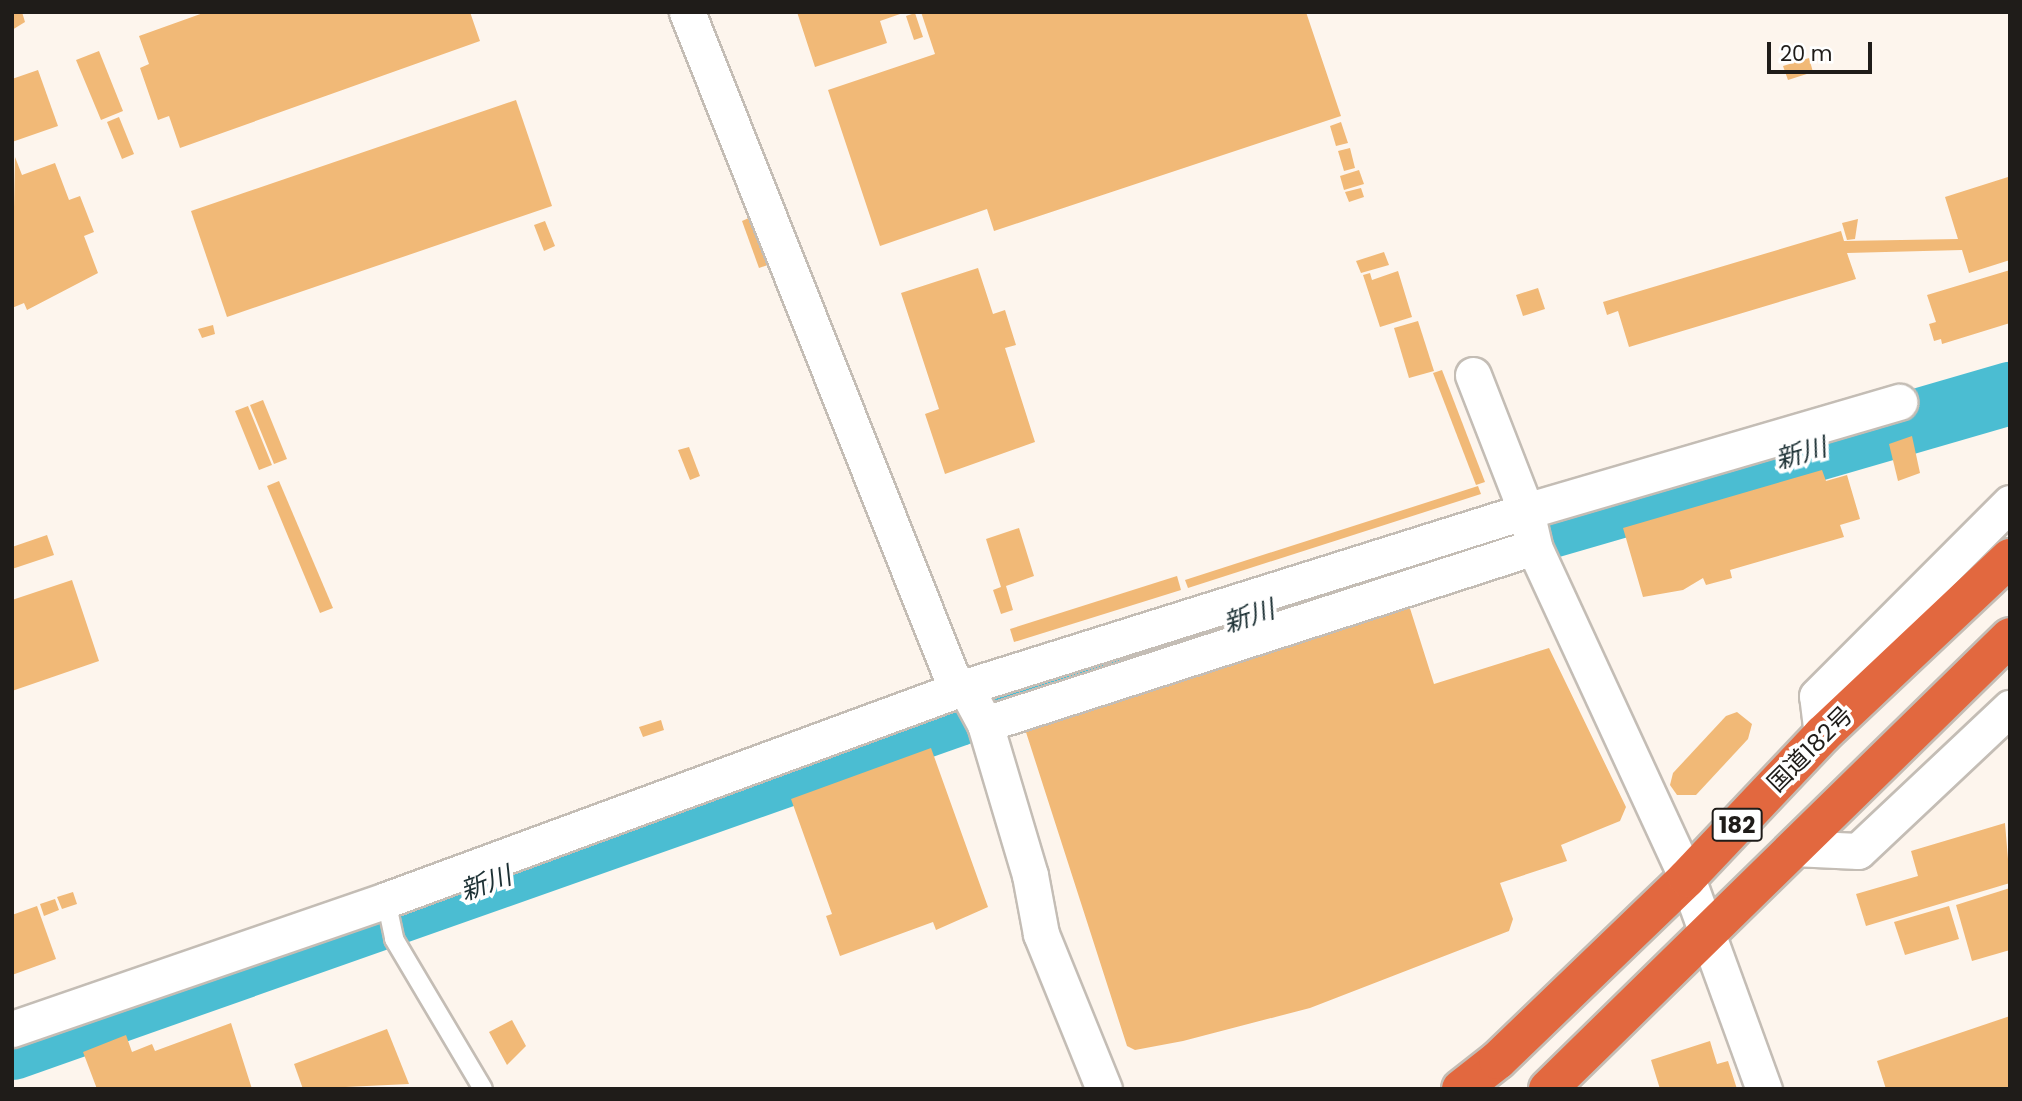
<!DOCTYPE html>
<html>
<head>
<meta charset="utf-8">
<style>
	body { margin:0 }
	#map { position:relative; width:2022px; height:1101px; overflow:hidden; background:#fdf5ed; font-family:Poppins,"Noto Sans JP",sans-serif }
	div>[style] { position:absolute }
	.river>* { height:63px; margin:-31.5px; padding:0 31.5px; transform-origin:31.5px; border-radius:31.5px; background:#4bbdd2 }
	.building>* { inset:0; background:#f1b977 }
	.roads { filter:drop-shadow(2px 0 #c4bdb5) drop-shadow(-2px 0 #c4bdb5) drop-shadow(0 2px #c4bdb5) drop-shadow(0 -2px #c4bdb5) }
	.lane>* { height:18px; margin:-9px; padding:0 9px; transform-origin:9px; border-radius:9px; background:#fff }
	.street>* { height:35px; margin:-17.5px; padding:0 17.5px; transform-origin:17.5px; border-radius:17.5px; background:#fff }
	.highway>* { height:38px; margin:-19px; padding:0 19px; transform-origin:19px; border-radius:19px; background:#e2683f }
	span { translate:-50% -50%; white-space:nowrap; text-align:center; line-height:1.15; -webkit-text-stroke:7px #fff; paint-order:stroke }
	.shield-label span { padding:2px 5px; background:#fff; border:2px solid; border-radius:5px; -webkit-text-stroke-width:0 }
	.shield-label { font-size:23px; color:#1f1c19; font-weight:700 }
	.street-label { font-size:24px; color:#1f1c19 }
	.water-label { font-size:26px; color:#1c3034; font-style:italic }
	.frame { position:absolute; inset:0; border:14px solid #1f1c19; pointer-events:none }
	.scale { position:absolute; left:1767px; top:42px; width:105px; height:32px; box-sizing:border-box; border:4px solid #1f1c19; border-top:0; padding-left:9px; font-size:21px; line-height:24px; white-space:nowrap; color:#1f1c19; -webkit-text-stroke:5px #fff; paint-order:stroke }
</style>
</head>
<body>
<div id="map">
	<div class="river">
		<i style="left:1551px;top:526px;width:478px;rotate:-16.2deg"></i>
		<i style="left:992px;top:702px;width:217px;rotate:-18.9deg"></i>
		<i style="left:12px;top:1048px;width:1003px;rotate:-19.45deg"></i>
	</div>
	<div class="building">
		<i style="clip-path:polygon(12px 12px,22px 12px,25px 22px,12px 30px)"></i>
		<i style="clip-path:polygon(206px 12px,470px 12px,480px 41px,180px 148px,169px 116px,158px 120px,140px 68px,149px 64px,139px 36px)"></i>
		<i style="clip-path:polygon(797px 12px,903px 12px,903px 13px,880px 21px,887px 43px,815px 67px)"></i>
		<i style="clip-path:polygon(921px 12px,1306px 12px,1341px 116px,994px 231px,987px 209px,880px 246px,828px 90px,935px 54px)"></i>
		<i style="clip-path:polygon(915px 13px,923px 37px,914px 40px,906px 16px)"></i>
		<i style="clip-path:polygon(99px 51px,123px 111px,101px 120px,76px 60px)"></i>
		<i style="clip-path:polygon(1809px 58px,1813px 72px,1788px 80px,1783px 66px)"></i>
		<i style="clip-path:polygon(38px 70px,58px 126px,12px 142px,12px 79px)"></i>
		<i style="clip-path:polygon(516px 100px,552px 206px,227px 317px,191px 211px)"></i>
		<i style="clip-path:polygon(119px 117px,134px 154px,122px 159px,107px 122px)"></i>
		<i style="clip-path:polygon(1341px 122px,1348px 143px,1336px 146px,1330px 126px)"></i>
		<i style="clip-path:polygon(1350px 148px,1355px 168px,1344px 171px,1338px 151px)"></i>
		<i style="clip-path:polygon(15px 157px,22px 175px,55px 163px,69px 200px,80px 196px,94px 232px,84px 236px,98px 273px,27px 310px,24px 303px,12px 308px)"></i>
		<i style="clip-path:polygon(1359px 170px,1364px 184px,1344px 190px,1340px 176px)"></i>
		<i style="clip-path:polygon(2008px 177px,2010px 260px,1969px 273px,1962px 250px,1847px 253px,1856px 279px,1629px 347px,1618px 311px,1607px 315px,1603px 302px,1841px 231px,1844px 241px,1958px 239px,1945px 197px)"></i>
		<i style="clip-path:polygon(1361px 188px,1364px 197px,1349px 202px,1345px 192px)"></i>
		<i style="clip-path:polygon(751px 217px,768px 265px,759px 268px,742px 221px)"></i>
		<i style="clip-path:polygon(1858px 219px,1855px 239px,1847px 240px,1842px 223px)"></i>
		<i style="clip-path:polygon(545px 221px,555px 246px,544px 251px,534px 225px)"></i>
		<i style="clip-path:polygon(1384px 252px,1389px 265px,1361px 273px,1356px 261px)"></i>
		<i style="clip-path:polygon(978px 268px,993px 314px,1005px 310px,1016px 345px,1005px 348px,1035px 442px,945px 474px,925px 414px,939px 409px,901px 293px)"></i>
		<i style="clip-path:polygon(2010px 270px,2010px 323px,1942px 344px,1941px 339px,1934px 341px,1929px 324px,1936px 322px,1927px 295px)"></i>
		<i style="clip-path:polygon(1398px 271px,1412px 317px,1380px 327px,1363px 275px,1370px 273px,1372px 280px)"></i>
		<i style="clip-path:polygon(1538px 288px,1545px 309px,1523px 316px,1516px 295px)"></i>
		<i style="clip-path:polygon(1418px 321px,1434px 371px,1409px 378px,1394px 328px)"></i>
		<i style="clip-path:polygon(213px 325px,215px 334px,202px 338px,198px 329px)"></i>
		<i style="clip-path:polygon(1442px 370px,1485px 482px,1476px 485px,1433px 373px)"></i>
		<i style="clip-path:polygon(263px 400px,287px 459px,274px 464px,250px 405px)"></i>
		<i style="clip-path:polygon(248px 406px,272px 465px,259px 470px,235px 411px)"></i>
		<i style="clip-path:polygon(1912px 436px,1920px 473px,1898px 481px,1889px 444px)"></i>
		<i style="clip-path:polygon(689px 447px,700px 476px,690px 480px,678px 450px)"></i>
		<i style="clip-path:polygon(1822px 470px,1826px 481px,1847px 475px,1860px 519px,1840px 525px,1844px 537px,1730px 570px,1732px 578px,1706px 585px,1703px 578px,1683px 590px,1643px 597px,1623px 528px)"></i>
		<i style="clip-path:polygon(279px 481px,333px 608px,320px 613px,267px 486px)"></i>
		<i style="clip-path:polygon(1478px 486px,1481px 494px,1188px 588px,1185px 580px)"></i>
		<i style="clip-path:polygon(1019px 528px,1034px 576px,1006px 586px,1013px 610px,1001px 614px,993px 590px,1001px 587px,986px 539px)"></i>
		<i style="clip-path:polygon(47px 535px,54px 555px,12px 569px,12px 547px)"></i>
		<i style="clip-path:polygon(1177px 576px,1181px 590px,1014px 642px,1010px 629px)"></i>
		<i style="clip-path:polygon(72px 580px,99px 661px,12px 691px,12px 600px)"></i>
		<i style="clip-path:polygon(1408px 602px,1434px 684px,1549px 648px,1626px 807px,1620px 821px,1561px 845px,1567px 861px,1500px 883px,1513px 919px,1509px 931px,1310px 1008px,1183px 1041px,1135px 1050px,1127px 1046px,1024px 726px)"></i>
		<i style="clip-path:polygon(1737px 712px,1752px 724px,1748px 739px,1696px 795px,1677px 795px,1670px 785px,1673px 773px,1726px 716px)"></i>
		<i style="clip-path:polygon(661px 720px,664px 730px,643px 737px,639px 727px)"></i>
		<i style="clip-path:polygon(931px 748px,988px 907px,936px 930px,933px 922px,840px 956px,826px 916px,832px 914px,791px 799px)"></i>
		<i style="clip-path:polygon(2005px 823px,2010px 883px,1866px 926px,1856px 894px,1918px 876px,1911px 851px)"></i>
		<i style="clip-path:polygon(2010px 888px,2010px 950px,1972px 961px,1956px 905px)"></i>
		<i style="clip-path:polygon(73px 892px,77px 904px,62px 909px,57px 897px)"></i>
		<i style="clip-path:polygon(55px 899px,59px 910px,44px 916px,40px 904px)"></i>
		<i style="clip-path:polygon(37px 906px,56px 959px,12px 975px,12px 915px)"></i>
		<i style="clip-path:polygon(1949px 906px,1959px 939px,1905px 955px,1894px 922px)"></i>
		<i style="clip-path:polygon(2010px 1016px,2010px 1089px,1886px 1089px,1877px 1061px)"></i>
		<i style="clip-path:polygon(512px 1020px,526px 1046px,507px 1065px,489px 1032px)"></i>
		<i style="clip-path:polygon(231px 1023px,252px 1089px,97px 1089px,83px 1052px,126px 1035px,132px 1052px,152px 1044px,155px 1051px)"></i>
		<i style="clip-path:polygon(387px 1029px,409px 1084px,303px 1089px,294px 1064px)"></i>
		<i style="clip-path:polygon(1710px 1041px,1717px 1064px,1728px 1061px,1737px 1089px,1660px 1089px,1651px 1060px)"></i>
	</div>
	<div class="roads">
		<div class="lane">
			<i style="left:386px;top:900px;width:40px;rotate:78deg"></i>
			<i style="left:394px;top:939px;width:174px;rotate:59.3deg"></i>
		</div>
		<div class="street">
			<i style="left:687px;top:12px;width:717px;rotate:68.3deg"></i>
			<i style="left:952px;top:678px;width:16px;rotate:35deg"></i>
			<i style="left:965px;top:687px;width:42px;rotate:61.6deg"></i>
			<i style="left:985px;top:724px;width:158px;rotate:73.4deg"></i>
			<i style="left:1030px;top:875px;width:60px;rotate:79.4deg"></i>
			<i style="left:1041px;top:934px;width:167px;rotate:67.9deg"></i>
			<i style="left:1473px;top:375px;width:146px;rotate:68.7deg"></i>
			<i style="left:1526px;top:511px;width:37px;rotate:77deg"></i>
			<i style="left:1534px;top:547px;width:365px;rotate:65.2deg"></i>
			<i style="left:1687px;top:878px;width:225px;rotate:70deg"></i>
			<i style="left:985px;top:724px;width:577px;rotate:-17.87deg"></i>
			<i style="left:1822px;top:735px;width:39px;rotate:-97deg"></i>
			<i style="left:1817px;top:696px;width:273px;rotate:-45deg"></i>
			<i style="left:1793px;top:848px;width:65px;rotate:2.6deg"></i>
			<i style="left:1858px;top:851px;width:209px;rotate:-43.3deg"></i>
			<i style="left:12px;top:1029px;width:396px;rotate:-19deg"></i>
			<i style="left:386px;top:900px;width:617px;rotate:-20.2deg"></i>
			<i style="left:965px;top:687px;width:588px;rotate:-17.42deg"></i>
			<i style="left:1526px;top:511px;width:389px;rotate:-16.3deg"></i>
		</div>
		<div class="highway">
			<i style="left:1461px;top:1089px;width:47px;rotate:-38.1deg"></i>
			<i style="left:1498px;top:1060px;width:262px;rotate:-43.9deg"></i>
			<i style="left:1687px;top:878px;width:197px;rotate:-46.6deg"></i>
			<i style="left:1822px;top:735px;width:258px;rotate:-43.3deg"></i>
			<i style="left:1548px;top:1089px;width:646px;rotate:-44.37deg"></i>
		</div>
	</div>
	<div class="shield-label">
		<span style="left:1737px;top:825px">182</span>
	</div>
	<div class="street-label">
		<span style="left:1810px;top:749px;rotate:-45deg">国道182号</span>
	</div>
	<div class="water-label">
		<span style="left:1801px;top:454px;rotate:-16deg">新川</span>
		<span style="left:1249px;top:617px;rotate:-18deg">新川</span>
		<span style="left:486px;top:884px;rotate:-20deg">新川</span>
	</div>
	<div class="frame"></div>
	<div class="scale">20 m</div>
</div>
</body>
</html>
